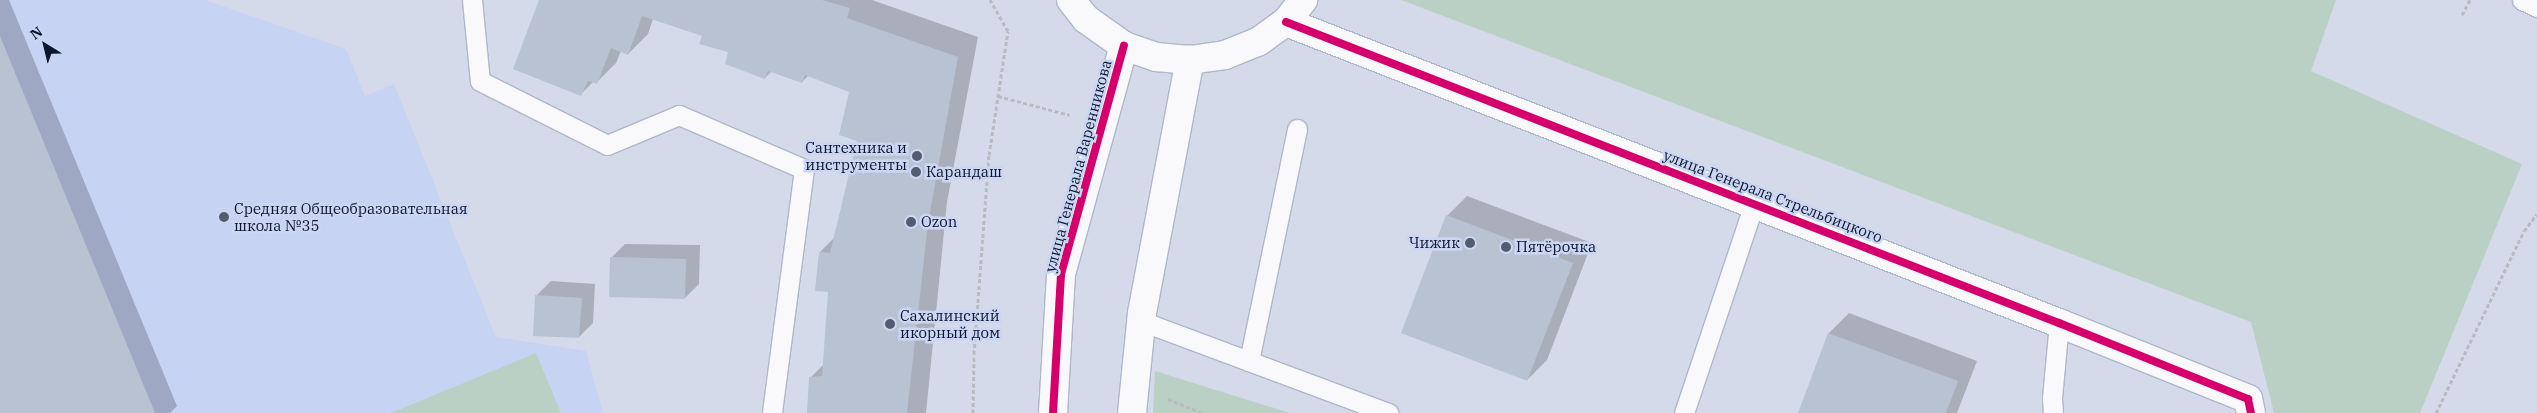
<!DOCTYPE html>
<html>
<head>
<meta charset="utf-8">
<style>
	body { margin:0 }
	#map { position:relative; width:2537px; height:413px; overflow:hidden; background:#d4dae9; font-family:"IBM Plex Serif",serif }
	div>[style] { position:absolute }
	.built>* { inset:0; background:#c6d3f3 }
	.green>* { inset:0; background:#bbd0c5 }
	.shadow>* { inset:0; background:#0003 }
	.building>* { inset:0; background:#b9c2d3 }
	.path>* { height:3px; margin-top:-1.5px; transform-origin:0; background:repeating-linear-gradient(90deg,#b8bbc2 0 4px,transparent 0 6.5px) }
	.roads { filter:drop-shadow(1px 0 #afb7ca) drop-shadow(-1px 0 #afb7ca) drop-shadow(0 1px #afb7ca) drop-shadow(0 -1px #afb7ca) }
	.lane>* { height:19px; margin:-9.5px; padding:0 9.5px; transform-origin:9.5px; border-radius:9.5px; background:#f9f9fc }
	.street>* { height:28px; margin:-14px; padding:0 14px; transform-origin:14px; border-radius:14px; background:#f9f9fc }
	.cycleway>* { height:8px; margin:-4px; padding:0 4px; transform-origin:4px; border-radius:4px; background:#d6006c }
	.dots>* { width:14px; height:14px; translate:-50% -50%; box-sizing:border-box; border:2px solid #cbd7f2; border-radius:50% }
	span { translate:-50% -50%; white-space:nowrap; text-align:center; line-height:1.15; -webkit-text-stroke:5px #cbd7f2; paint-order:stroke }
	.poi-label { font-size:15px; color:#0d162f }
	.right { translate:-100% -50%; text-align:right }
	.left { translate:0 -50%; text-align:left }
	.street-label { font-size:15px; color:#0d162f }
	.north { position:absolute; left:20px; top:20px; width:50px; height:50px; -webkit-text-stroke:4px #cbd7f2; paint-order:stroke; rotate:324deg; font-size:14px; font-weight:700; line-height:20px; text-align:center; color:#0d162f }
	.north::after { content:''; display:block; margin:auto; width:18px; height:22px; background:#0d162f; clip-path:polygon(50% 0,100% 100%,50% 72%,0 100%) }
</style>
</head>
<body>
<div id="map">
	<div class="built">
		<i style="clip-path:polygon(0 0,205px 0,346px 49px,365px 96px,394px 84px,496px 337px,586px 351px,603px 413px,0 413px)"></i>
	</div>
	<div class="green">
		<i style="clip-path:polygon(1401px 0,2336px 0,2311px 71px,2522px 164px,2420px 413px,2274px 413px,2251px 322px)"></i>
		<i style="clip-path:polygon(536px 353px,561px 413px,391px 413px,396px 411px)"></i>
		<i style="clip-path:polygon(1155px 371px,1290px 413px,1153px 413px)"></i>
	</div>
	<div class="shadow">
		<i style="clip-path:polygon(0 0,9px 0,177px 406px,170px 413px,0 413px)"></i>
		<i style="clip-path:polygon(540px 0,872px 0,978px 37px,947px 202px,926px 413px,808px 413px,810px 378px,824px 364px,829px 291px,820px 252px,835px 237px,858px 140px,851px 91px,809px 75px,802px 82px,772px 71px,765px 78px,704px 35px,653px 19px,648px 34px,628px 54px,621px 51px,616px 63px,596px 83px,593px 82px,580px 95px)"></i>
		<i style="clip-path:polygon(1467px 196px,1592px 243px,1547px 360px,1527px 380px,1447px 216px)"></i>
		<i style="clip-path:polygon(625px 244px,700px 245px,699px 284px,685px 298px,611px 258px)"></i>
		<i style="clip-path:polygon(551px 281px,595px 284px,593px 323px,579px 337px,537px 295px)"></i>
		<i style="clip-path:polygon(1849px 313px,1977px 361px,1957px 413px,1799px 413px,1829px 333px)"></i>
	</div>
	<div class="building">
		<i style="clip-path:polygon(539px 0,822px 0,850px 8px,847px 18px,958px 57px,928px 223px,907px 413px,807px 413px,809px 377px,822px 376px,828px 292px,815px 291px,819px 252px,830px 253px,857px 141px,839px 135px,849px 92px,805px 75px,802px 83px,768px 71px,765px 79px,725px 64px,728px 52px,699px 44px,702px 36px,642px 16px,628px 55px,611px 48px,597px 84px,588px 81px,581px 96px,513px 69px)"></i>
		<i style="clip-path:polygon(0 36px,155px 413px,0 413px)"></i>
		<i style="clip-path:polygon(1446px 215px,1573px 263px,1527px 381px,1401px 333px)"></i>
		<i style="clip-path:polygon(610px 257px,686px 259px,685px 299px,609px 297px)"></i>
		<i style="clip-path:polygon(535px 295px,582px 298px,579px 338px,533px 336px)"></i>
		<i style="clip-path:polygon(1828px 333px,1958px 381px,1946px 413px,1798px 413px)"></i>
	</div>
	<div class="path">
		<i style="left:2462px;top:15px;width:17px;rotate:-62deg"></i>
		<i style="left:998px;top:96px;width:74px;rotate:14.8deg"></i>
		<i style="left:1168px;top:399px;width:37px;rotate:22deg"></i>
		<i style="left:973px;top:413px;width:59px;rotate:-89deg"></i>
		<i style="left:974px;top:354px;width:200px;rotate:-85.7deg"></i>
		<i style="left:989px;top:155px;width:125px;rotate:-81.3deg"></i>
		<i style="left:1008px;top:31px;width:36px;rotate:-120deg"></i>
		<i style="left:2436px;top:413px;width:202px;rotate:-64.2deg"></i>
		<i style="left:2524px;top:231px;width:21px;rotate:-53deg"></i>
	</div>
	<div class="roads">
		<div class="lane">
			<i style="left:472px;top:0;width:81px;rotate:84.4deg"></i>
			<i style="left:480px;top:81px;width:142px;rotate:26.7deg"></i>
			<i style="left:607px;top:145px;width:78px;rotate:-22.6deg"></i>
			<i style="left:679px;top:115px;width:136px;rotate:23.4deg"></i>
			<i style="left:804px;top:169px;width:246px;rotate:97.5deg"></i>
			<i style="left:2522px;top:0;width:17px;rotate:25deg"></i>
			<i style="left:1141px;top:321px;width:264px;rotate:20.4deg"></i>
			<i style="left:1249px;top:361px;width:237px;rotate:-78.3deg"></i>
			<i style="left:1684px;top:413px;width:220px;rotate:-71.5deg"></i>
			<i style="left:2053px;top:413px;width:15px;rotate:-94deg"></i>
			<i style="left:2052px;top:398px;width:75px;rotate:-84.7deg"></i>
		</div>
		<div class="street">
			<i style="left:1071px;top:0;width:24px;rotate:52deg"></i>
			<i style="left:1086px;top:19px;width:47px;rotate:35.4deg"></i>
			<i style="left:1124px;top:46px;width:34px;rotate:19deg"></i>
			<i style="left:1156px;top:57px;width:34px;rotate:5deg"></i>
			<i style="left:1190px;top:60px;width:35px;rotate:-8deg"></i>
			<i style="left:1225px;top:55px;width:35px;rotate:-22deg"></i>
			<i style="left:1258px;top:42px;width:34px;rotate:-36deg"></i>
			<i style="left:1286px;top:22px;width:28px;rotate:-52deg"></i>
			<i style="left:1286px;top:22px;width:830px;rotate:21.28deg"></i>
			<i style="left:2059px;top:323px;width:204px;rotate:21.9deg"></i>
			<i style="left:2248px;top:399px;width:14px;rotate:78deg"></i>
			<i style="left:1053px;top:413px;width:139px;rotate:-86.7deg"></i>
			<i style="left:1061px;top:274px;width:237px;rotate:-74.6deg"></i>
			<i style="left:1132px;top:413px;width:100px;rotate:-84.3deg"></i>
			<i style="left:1142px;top:313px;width:258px;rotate:-79.3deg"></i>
		</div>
	</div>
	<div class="cycleway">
		<i style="left:1286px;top:22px;width:830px;rotate:21.28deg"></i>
		<i style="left:2059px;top:323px;width:204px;rotate:21.9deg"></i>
		<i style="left:2248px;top:399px;width:14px;rotate:78deg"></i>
		<i style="left:1053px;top:413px;width:139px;rotate:-86.7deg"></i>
		<i style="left:1061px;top:274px;width:237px;rotate:-74.6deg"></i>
	</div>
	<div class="dots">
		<i style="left:917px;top:156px;background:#535b70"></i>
		<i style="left:916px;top:172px;background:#535b70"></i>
		<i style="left:224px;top:217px;background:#535b70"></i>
		<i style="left:911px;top:222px;background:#535b70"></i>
		<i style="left:1470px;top:243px;background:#535b70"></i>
		<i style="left:1506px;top:247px;background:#535b70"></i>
		<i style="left:890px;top:324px;background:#535b70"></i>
	</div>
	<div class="poi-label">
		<span class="right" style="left:907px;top:156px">Сантехника и<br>инструменты</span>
		<span class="left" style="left:926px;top:172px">Карандаш</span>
		<span class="left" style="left:234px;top:217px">Средняя Общеобразовательная<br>школа №35</span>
		<span class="left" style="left:921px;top:222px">Ozon</span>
		<span class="right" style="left:1460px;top:243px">Чижик</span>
		<span class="left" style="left:1516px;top:247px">Пятёрочка</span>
		<span class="left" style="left:900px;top:324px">Сахалинский<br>икорный дом</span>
	</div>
	<div class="street-label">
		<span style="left:1078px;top:166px;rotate:-75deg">улица Генерала Варенникова</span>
		<span style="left:1773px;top:196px;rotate:21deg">улица Генерала Стрельбицкого</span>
	</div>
	<div class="north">N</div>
</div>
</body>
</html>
